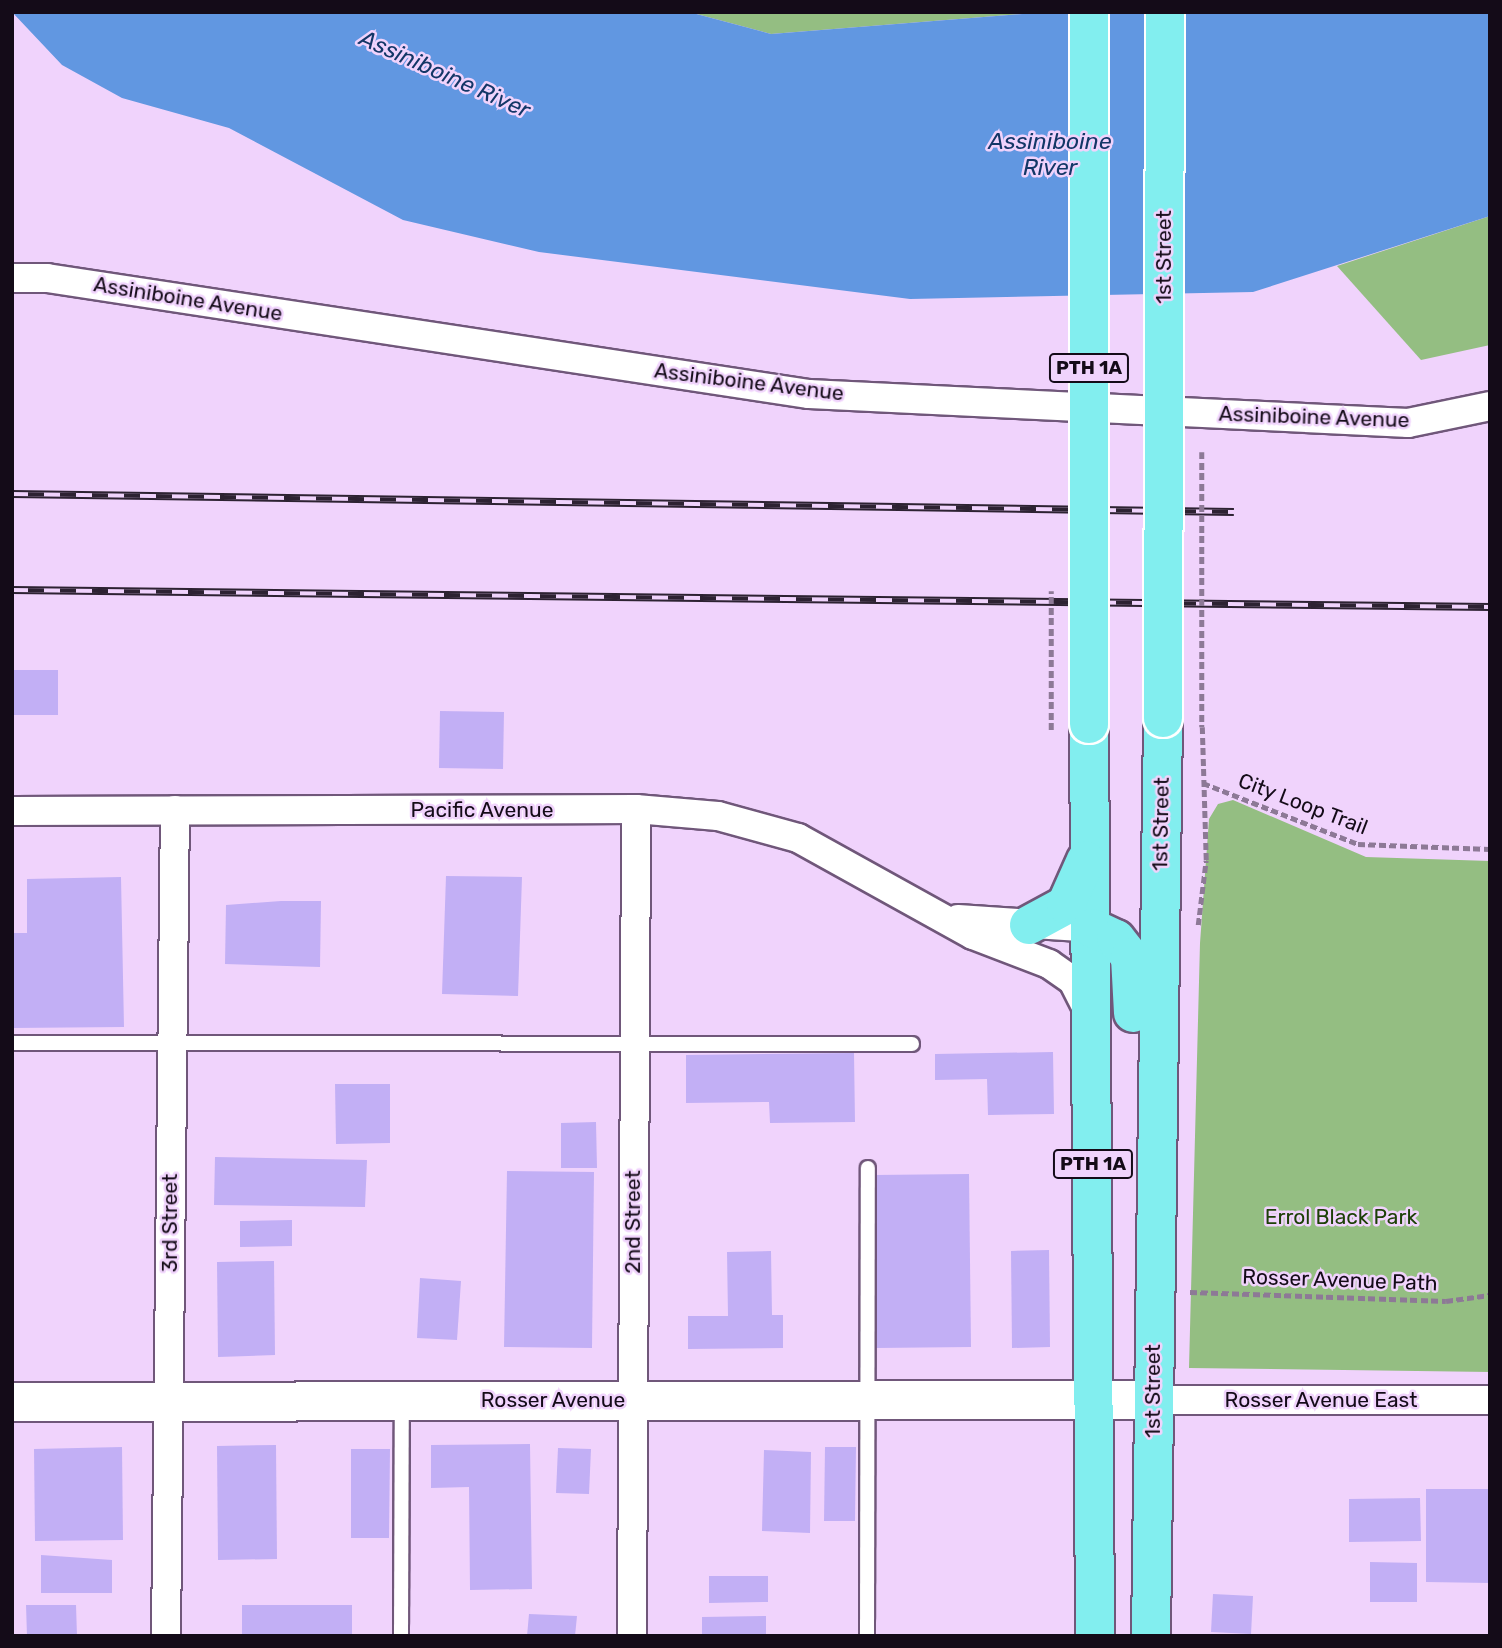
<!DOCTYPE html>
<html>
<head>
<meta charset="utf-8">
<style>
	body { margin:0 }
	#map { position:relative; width:1502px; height:1648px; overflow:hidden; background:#f0d3fc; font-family:Rubik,sans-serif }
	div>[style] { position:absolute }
	.green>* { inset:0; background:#94be82 }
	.water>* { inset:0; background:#6197e1 }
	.building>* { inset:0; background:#c2aff5 }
	.path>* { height:4.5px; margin-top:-2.25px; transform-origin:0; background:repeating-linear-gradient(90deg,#8d7996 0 7px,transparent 0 10.5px) }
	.roads { filter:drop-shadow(2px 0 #70577a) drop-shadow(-2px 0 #70577a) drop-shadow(0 2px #70577a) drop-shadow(0 -2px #70577a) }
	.lane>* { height:14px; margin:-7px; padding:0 7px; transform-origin:7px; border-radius:7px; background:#fff }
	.street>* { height:28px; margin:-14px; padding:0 14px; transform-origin:14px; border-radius:14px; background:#fff }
	.secondary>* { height:38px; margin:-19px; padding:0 19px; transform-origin:19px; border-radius:19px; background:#fff }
	.primary>* { height:38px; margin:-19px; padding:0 19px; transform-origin:19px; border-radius:19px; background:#82eeef }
	.rail>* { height:8px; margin-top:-4px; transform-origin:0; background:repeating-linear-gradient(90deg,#f0d3fc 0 16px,#2d2232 0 32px); box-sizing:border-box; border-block:2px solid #2d2232 }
	.path-bridge>* { height:4.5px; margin-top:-2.25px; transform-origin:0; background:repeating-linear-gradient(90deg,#8d7996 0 7px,transparent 0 10.5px) }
	.bridges { filter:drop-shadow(2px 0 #fff) drop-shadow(-2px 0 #fff) drop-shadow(0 2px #fff) drop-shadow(0 -2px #fff) }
	.primary-bridge>* { height:38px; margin:-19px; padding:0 19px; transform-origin:19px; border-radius:19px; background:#82eeef }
	span { translate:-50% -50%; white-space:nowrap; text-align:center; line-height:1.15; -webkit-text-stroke:5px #f0d3fc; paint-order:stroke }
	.shield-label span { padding:2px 5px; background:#f0d3fc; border:2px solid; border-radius:5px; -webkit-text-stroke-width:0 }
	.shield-label { font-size:19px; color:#140b18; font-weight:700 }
	.street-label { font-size:21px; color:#140b18 }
	.park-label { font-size:21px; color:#1c4006 }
	.water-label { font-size:23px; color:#133767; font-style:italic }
	.frame { position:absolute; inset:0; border:14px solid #140b18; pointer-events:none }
</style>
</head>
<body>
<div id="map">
	<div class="green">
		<i style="clip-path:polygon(689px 12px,1047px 12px,771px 34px)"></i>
		<i style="clip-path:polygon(1490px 216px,1490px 345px,1421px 360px,1337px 266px)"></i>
		<i style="clip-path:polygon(1233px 800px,1366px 857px,1490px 861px,1490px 1372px,1189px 1368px,1200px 943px,1209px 819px,1218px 804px)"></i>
	</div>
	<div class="water">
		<i style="clip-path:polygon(12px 12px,689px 12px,771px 34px,1046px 12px,1490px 12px,1490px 216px,1253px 292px,910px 299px,539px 252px,403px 220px,229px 128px,122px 98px,62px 65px)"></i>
	</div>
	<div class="building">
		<i style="clip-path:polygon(12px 670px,58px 670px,58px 715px,12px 715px)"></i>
		<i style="clip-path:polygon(440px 711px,504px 712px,503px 769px,439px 768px)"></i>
		<i style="clip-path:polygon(446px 876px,522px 877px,518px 996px,442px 994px)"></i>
		<i style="clip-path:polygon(121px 877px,124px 1027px,12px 1028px,12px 933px,27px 933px,27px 879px)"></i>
		<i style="clip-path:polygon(281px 901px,321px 901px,320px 967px,225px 964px,226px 905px)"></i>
		<i style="clip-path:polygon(1053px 1052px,1054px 1114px,988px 1115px,987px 1079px,935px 1080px,935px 1054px)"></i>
		<i style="clip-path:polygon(854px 1053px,855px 1122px,770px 1123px,769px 1102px,686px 1103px,686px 1055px)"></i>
		<i style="clip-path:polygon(335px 1084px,390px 1084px,390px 1143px,336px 1144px)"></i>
		<i style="clip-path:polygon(596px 1122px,597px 1168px,561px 1168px,561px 1123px)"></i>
		<i style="clip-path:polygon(215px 1157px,367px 1160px,365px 1207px,214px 1205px)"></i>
		<i style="clip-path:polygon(507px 1171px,594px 1172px,592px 1348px,504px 1347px)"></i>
		<i style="clip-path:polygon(969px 1174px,971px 1347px,876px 1348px,874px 1175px)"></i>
		<i style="clip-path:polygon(292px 1220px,292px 1246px,240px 1247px,240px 1221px)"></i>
		<i style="clip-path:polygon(1049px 1250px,1050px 1347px,1012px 1348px,1011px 1251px)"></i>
		<i style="clip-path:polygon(771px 1251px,772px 1315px,783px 1315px,783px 1348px,688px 1349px,688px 1316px,728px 1316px,727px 1252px)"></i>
		<i style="clip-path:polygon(274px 1261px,275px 1355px,218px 1357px,217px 1262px)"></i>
		<i style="clip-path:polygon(420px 1278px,461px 1281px,457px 1340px,417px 1338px)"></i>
		<i style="clip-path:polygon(530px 1444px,532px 1589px,470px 1590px,469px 1487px,431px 1488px,431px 1445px)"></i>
		<i style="clip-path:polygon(276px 1445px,277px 1559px,218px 1560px,217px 1446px)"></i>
		<i style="clip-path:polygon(122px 1447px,123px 1540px,35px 1541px,34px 1449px)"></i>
		<i style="clip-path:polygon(825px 1447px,856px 1447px,855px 1521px,824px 1521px)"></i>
		<i style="clip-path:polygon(558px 1448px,591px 1449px,589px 1494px,556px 1493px)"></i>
		<i style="clip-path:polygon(351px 1449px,390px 1449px,389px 1538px,351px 1538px)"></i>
		<i style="clip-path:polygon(764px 1450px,811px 1452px,810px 1533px,762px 1531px)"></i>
		<i style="clip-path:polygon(1426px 1489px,1490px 1489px,1490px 1583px,1426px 1582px)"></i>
		<i style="clip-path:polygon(1420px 1498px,1421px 1541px,1349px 1542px,1349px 1499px)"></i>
		<i style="clip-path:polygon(41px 1555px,112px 1560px,112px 1593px,41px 1593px)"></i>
		<i style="clip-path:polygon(1370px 1562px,1417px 1563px,1417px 1602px,1370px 1602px)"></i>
		<i style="clip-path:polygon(709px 1576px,768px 1576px,768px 1602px,709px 1603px)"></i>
		<i style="clip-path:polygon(1213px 1594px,1253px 1596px,1251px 1634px,1211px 1632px)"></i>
		<i style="clip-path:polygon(26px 1605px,76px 1605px,77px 1636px,27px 1636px)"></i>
		<i style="clip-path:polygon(242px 1605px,352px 1605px,352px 1636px,242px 1636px)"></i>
		<i style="clip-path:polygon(529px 1614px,577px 1616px,575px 1636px,527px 1636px)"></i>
		<i style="clip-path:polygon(766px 1616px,766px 1636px,702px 1636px,702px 1617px)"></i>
	</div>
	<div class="path">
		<i style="left:1203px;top:783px;width:167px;rotate:21.5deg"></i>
		<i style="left:1358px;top:844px;width:132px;rotate:2.2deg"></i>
		<i style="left:1198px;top:925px;width:65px;rotate:-83deg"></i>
		<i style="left:1206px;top:860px;width:133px;rotate:-91.7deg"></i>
		<i style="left:1190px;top:1292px;width:256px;rotate:2deg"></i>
		<i style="left:1446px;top:1301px;width:44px;rotate:-7.8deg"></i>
	</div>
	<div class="roads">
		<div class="lane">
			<i style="left:12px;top:1043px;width:900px;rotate:0.06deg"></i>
			<i style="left:401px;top:1636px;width:234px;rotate:-89.8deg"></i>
			<i style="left:867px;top:1636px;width:468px;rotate:-89.9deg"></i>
		</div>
		<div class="street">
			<i style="left:12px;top:278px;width:35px"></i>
			<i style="left:47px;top:278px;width:771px;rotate:8.66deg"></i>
			<i style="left:809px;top:394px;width:600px;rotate:2.77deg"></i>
			<i style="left:1408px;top:423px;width:84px;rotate:-11.7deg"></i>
			<i style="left:12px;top:811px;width:624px;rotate:-0.18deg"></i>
			<i style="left:636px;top:809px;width:82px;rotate:4.9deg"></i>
			<i style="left:718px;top:816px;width:83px;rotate:15.4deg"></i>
			<i style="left:798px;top:838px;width:200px;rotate:29deg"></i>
			<i style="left:973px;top:935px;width:81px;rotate:20.9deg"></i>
			<i style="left:1049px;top:964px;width:29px;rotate:35deg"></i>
			<i style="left:1073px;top:981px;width:34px;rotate:63deg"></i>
			<i style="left:958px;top:919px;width:134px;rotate:3.8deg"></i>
			<i style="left:1153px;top:1400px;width:337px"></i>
			<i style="left:166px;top:1636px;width:826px;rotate:-89.38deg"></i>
			<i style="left:632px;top:1636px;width:827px;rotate:-89.72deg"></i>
		</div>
		<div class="secondary">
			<i style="left:12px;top:1402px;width:1141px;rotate:-0.1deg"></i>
		</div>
		<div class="primary">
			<i style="left:1089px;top:724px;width:912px;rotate:89.62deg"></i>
			<i style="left:1029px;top:925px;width:42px;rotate:-28.4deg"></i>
			<i style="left:1066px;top:905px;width:49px;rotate:-66deg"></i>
			<i style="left:1092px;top:928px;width:26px;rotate:25deg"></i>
			<i style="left:1116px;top:939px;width:23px;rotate:52deg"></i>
			<i style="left:1130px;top:957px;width:56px;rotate:86.9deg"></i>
			<i style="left:1151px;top:1636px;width:918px;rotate:-89.25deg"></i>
		</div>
	</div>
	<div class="rail">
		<i style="left:12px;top:494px;width:1222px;rotate:0.84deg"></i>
		<i style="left:12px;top:590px;width:1478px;rotate:0.66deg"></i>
	</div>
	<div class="path-bridge">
		<i style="left:1202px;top:452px;width:275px;rotate:90deg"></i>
		<i style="left:1051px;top:730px;width:139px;rotate:-90deg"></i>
	</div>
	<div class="bridges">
		<div class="primary-bridge">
			<i style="left:1089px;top:12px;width:712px;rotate:90deg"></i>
			<i style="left:1163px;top:718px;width:706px;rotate:-89.84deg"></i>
		</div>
	</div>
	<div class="shield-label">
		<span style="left:1089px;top:368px">PTH 1A</span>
		<span style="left:1093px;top:1164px">PTH 1A</span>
	</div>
	<div class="street-label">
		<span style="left:1164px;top:257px;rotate:-90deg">1st Street</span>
		<span style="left:188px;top:299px;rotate:9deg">Assiniboine Avenue</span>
		<span style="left:749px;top:382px;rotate:7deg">Assiniboine Avenue</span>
		<span style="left:1314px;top:417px;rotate:2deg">Assiniboine Avenue</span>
		<span style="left:1303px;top:804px;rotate:21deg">City Loop Trail</span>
		<span style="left:482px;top:810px">Pacific Avenue</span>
		<span style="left:1161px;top:824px;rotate:-89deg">1st Street</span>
		<span style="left:633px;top:1222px;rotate:-90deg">2nd Street</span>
		<span style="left:170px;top:1223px;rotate:-90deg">3rd Street</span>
		<span style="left:1340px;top:1280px;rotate:2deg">Rosser Avenue Path</span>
		<span style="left:1153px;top:1391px;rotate:-90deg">1st Street</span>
		<span style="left:553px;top:1400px">Rosser Avenue</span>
		<span style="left:1321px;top:1400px">Rosser Avenue East</span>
	</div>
	<div class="park-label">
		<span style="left:1341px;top:1217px">Errol Black Park</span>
	</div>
	<div class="water-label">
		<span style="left:445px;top:74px;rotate:24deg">Assiniboine River</span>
		<span style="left:1050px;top:154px">Assiniboine<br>River</span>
	</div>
	<div class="frame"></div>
</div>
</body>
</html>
